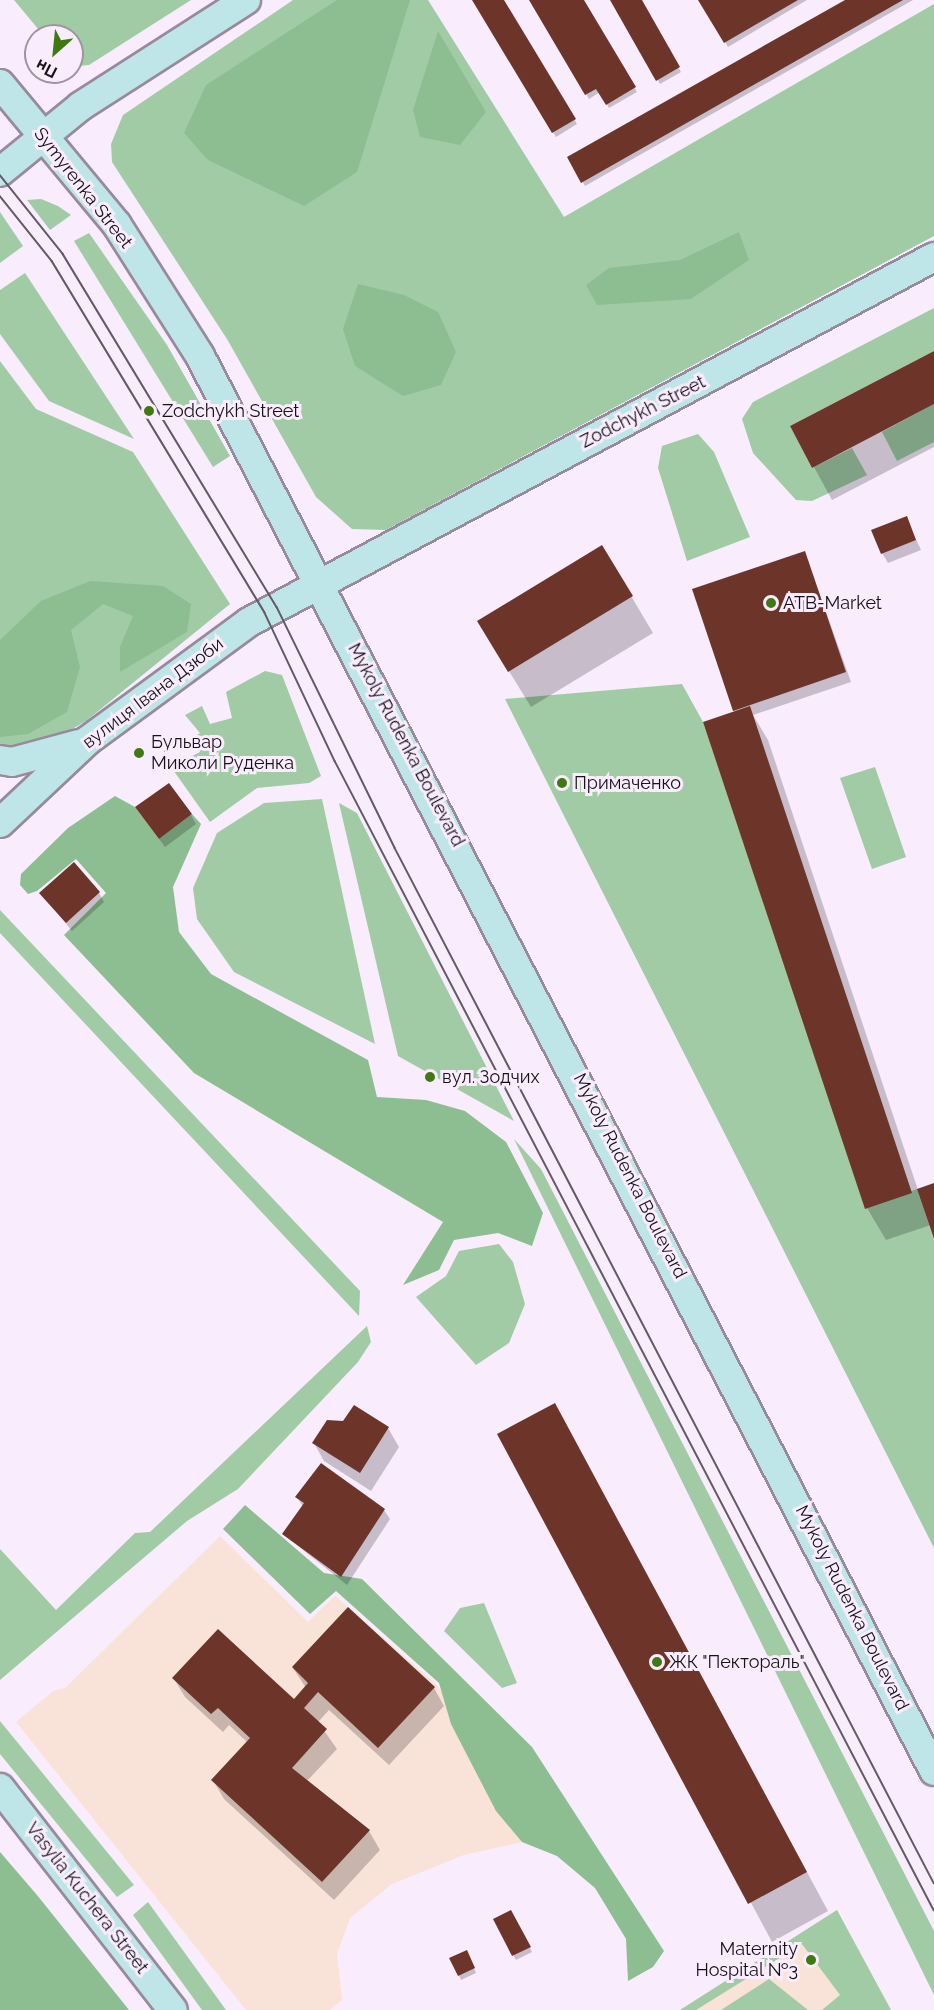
<!DOCTYPE html>
<html>
<head>
<meta charset="utf-8">
<style>
	body { margin:0 }
	#map { position:relative; width:934px; height:2010px; overflow:hidden; background:#f9ecfd; font-family:Raleway,sans-serif }
	div>[style] { position:absolute }
	.medical>* { inset:0; background:#f9e2d7 }
	.green>* { inset:0; background:#a1cba5 }
	.forest>* { inset:0; background:#8cbe91 }
	.shadow>* { inset:0; background:#0003 }
	.building>* { inset:0; background:#6d3529 }
	.roads { filter:drop-shadow(2px 0 #98899c) drop-shadow(-2px 0 #98899c) drop-shadow(0 2px #98899c) drop-shadow(0 -2px #98899c) }
	.secondary>* { height:28px; margin:-14px; padding:0 14px; transform-origin:14px; border-radius:14px; background:#bee6e8 }
	.tram>* { height:1.5px; margin:-0.75px; padding:0 0.75px; transform-origin:0.75px; border-radius:0.75px; background:#625a64 }
	.dots>* { width:16px; height:16px; translate:-50% -50%; box-sizing:border-box; border:3px solid #f9ecfd; border-radius:50% }
	span { translate:-50% -50%; white-space:nowrap; text-align:center; line-height:1.15; -webkit-text-stroke:6px #f9ecfd; paint-order:stroke }
	.street-label { font-size:18px; color:#171118 }
	.poi-label { font-size:18px; color:#171118 }
	.left { translate:0 -50%; text-align:left }
	.right { translate:-100% -50%; text-align:right }
	.north { position:absolute; left:24px; top:24px; width:60px; height:60px; box-sizing:border-box; background:#f9ecfd; border:2px solid #9f94a1; border-radius:50%; rotate:207deg; font-size:16px; font-weight:700; line-height:24px; text-align:center; color:#171118 }
	.north::after { content:''; display:block; margin:auto; width:21px; height:27px; background:#3f7911; clip-path:polygon(50% 0,100% 100%,50% 72%,0 100%) }
</style>
</head>
<body>
<div id="map">
	<div class="medical">
		<i style="clip-path:polygon(220px 1536px,308px 1622px,335px 1596px,437px 1685px,557px 1856px,522px 1842px,464px 1855px,392px 1884px,350px 1918px,337px 1954px,342px 2000px,330px 2010px,246px 2010px,16px 1722px,53px 1691px,65px 1688px)"></i>
		<i style="clip-path:polygon(837px 1910px,891px 2010px,680px 2010px)"></i>
	</div>
	<div class="green">
		<i style="clip-path:polygon(14px 0,191px 0,89px 65px,78px 66px,72px 64px,72px 36px,44px 36px)"></i>
		<i style="clip-path:polygon(293px 0,428px 0,564px 217px,934px 4px,934px 236px,386px 530px,352px 529px,316px 497px,227px 339px,112px 162px,111px 144px,123px 115px)"></i>
		<i style="clip-path:polygon(41px 199px,58px 206px,71px 215px,50px 230px,27px 200px)"></i>
		<i style="clip-path:polygon(0 212px,23px 246px,0 263px)"></i>
		<i style="clip-path:polygon(89px 233px,167px 345px,230px 456px,213px 467px,74px 241px)"></i>
		<i style="clip-path:polygon(25px 273px,134px 439px,49px 401px,0 334px,0 290px)"></i>
		<i style="clip-path:polygon(934px 308px,934px 351px,790px 426px,812px 468px,852px 448px,867px 475px,812px 501px,796px 500px,753px 453px,742px 419px,753px 402px)"></i>
		<i style="clip-path:polygon(0 361px,36px 409px,133px 452px,230px 604px,86px 721px,41px 747px,0 747px)"></i>
		<i style="clip-path:polygon(934px 404px,934px 442px,897px 461px,882px 432px)"></i>
		<i style="clip-path:polygon(698px 434px,714px 452px,750px 537px,687px 561px,658px 468px,662px 446px)"></i>
		<i style="clip-path:polygon(265px 671px,282px 675px,321px 776px,309px 783px,257px 788px,210px 822px,171px 767px,200px 752px,194px 737px,200px 733px,185px 715px,202px 706px,210px 724px,232px 718px,226px 692px)"></i>
		<i style="clip-path:polygon(682px 684px,703px 722px,866px 1208px,917px 1189px,934px 1240px,934px 1548px,505px 699px)"></i>
		<i style="clip-path:polygon(875px 767px,906px 857px,872px 869px,840px 778px)"></i>
		<i style="clip-path:polygon(322px 799px,375px 1044px,234px 972px,197px 919px,193px 888px,217px 833px,264px 803px)"></i>
		<i style="clip-path:polygon(339px 803px,357px 813px,514px 1121px,398px 1056px)"></i>
		<i style="clip-path:polygon(0 910px,360px 1291px,359px 1316px,0 933px)"></i>
		<i style="clip-path:polygon(514px 1139px,541px 1169px,934px 1931px,934px 1995px)"></i>
		<i style="clip-path:polygon(499px 1244px,513px 1262px,525px 1304px,509px 1343px,476px 1365px,416px 1297px,446px 1276px,459px 1251px)"></i>
		<i style="clip-path:polygon(367px 1326px,371px 1342px,358px 1362px,238px 1489px,187px 1521px,0 1680px,0 1549px,56px 1610px,135px 1533px,150px 1532px)"></i>
		<i style="clip-path:polygon(484px 1603px,517px 1683px,502px 1688px,444px 1631px,460px 1608px)"></i>
		<i style="clip-path:polygon(0 1721px,134px 1885px,117px 1897px,0 1754px)"></i>
		<i style="clip-path:polygon(148px 1902px,226px 2010px,202px 2010px,133px 1915px)"></i>
		<i style="clip-path:polygon(837px 1910px,891px 2010px,822px 2010px,840px 1995px,802px 1944px,696px 2010px,680px 2010px)"></i>
		<i style="clip-path:polygon(769px 1979px,808px 2010px,721px 2010px)"></i>
	</div>
	<div class="forest">
		<i style="clip-path:polygon(337px 0,410px 0,357px 172px,304px 206px,208px 160px,184px 133px,206px 85px)"></i>
		<i style="clip-path:polygon(438px 31px,486px 112px,460px 145px,420px 137px,413px 110px)"></i>
		<i style="clip-path:polygon(739px 232px,749px 260px,691px 299px,597px 305px,586px 285px,609px 268px,680px 260px)"></i>
		<i style="clip-path:polygon(358px 284px,404px 295px,438px 312px,456px 352px,441px 385px,403px 396px,355px 366px,343px 329px)"></i>
		<i style="clip-path:polygon(90px 581px,163px 586px,191px 604px,187px 632px,120px 672px,120px 647px,133px 616px,103px 604px,71px 630px,80px 667px,67px 712px,28px 734px,0 737px,0 640px,41px 601px)"></i>
		<i style="clip-path:polygon(115px 796px,135px 807px,159px 839px,192px 814px,201px 824px,173px 887px,179px 932px,211px 974px,368px 1060px,377px 1097px,426px 1100px,465px 1111px,506px 1142px,543px 1213px,532px 1246px,498px 1233px,454px 1240px,439px 1270px,403px 1285px,443px 1222px,194px 1073px,64px 935px,106px 893px,76px 859px,37px 891px,28px 894px,20px 885px,21px 874px,68px 828px)"></i>
		<i style="clip-path:polygon(245px 1505px,324px 1573px,362px 1579px,532px 1747px,664px 1951px,653px 1967px,628px 1981px,626px 1939px,595px 1888px,557px 1856px,522px 1842px,496px 1811px,451px 1724px,439px 1683px,336px 1591px,310px 1614px,223px 1529px)"></i>
		<i style="clip-path:polygon(0 1852px,37px 1895px,129px 2010px,0 2010px)"></i>
	</div>
	<div class="shadow">
		<i style="clip-path:polygon(474px 0,502px 0,577px 124px,556px 137px)"></i>
		<i style="clip-path:polygon(530px 0,582px 0,637px 92px,609px 108px,600px 92px,589px 99px)"></i>
		<i style="clip-path:polygon(612px 0,640px 0,681px 72px,660px 84px)"></i>
		<i style="clip-path:polygon(700px 0,807px 0,728px 47px)"></i>
		<i style="clip-path:polygon(848px 0,913px 0,585px 186px,569px 158px)"></i>
		<i style="clip-path:polygon(934px 353px,934px 447px,832px 500px,792px 427px)"></i>
		<i style="clip-path:polygon(906px 518px,921px 550px,888px 563px,882px 553px)"></i>
		<i style="clip-path:polygon(602px 547px,653px 633px,531px 707px,501px 658px)"></i>
		<i style="clip-path:polygon(805px 553px,851px 682px,753px 715px,768px 740px,918px 1190px,934px 1185px,934px 1235px,931px 1225px,886px 1240px,867px 1208px,734px 710px)"></i>
		<i style="clip-path:polygon(191px 815px,196px 824px,165px 847px,143px 817px)"></i>
		<i style="clip-path:polygon(41px 893px,99px 893px,104px 902px,72px 931px)"></i>
		<i style="clip-path:polygon(555px 1405px,828px 1911px,772px 1942px,500px 1435px)"></i>
		<i style="clip-path:polygon(355px 1407px,388px 1428px,399px 1447px,371px 1491px,324px 1461px,314px 1443px,344px 1423px)"></i>
		<i style="clip-path:polygon(297px 1497px,384px 1510px,390px 1519px,347px 1585px,283px 1534px,303px 1507px)"></i>
		<i style="clip-path:polygon(293px 1668px,434px 1688px,444px 1706px,389px 1765px,329px 1710px,318px 1722px,337px 1749px,307px 1781px,369px 1831px,380px 1850px,334px 1900px,224px 1799px,213px 1780px,248px 1743px,229px 1725px,223px 1732px,185px 1697px,174px 1679px,294px 1701px,306px 1688px)"></i>
		<i style="clip-path:polygon(511px 1912px,532px 1952px,516px 1960px,495px 1920px)"></i>
		<i style="clip-path:polygon(469px 1956px,476px 1973px,461px 1980px,459px 1975px)"></i>
	</div>
	<div class="building">
		<i style="clip-path:polygon(472px 0,504px 0,576px 119px,552px 133px)"></i>
		<i style="clip-path:polygon(529px 0,584px 0,636px 87px,606px 105px,596px 89px,585px 95px)"></i>
		<i style="clip-path:polygon(610px 0,642px 0,680px 67px,656px 81px)"></i>
		<i style="clip-path:polygon(698px 0,798px 0,724px 43px)"></i>
		<i style="clip-path:polygon(845px 0,903px 0,581px 183px,567px 157px)"></i>
		<i style="clip-path:polygon(934px 351px,934px 404px,812px 468px,790px 426px)"></i>
		<i style="clip-path:polygon(907px 516px,916px 540px,881px 554px,871px 530px)"></i>
		<i style="clip-path:polygon(602px 545px,633px 596px,508px 672px,477px 621px)"></i>
		<i style="clip-path:polygon(805px 551px,846px 672px,733px 711px,692px 589px)"></i>
		<i style="clip-path:polygon(750px 706px,912px 1193px,865px 1209px,703px 722px)"></i>
		<i style="clip-path:polygon(169px 783px,192px 814px,159px 839px,135px 807px)"></i>
		<i style="clip-path:polygon(74px 862px,100px 892px,66px 923px,39px 893px)"></i>
		<i style="clip-path:polygon(934px 1183px,934px 1239px,917px 1189px)"></i>
		<i style="clip-path:polygon(555px 1403px,807px 1872px,748px 1904px,497px 1434px)"></i>
		<i style="clip-path:polygon(354px 1405px,389px 1427px,360px 1473px,312px 1443px,327px 1420px,343px 1421px)"></i>
		<i style="clip-path:polygon(321px 1463px,385px 1509px,341px 1577px,282px 1534px,304px 1503px,295px 1497px)"></i>
		<i style="clip-path:polygon(348px 1607px,435px 1687px,378px 1748px,318px 1692px,304px 1708px,327px 1729px,292px 1768px,370px 1830px,322px 1882px,211px 1780px,250px 1738px,218px 1708px,211px 1714px,172px 1678px,218px 1629px,294px 1699px,308px 1683px,292px 1667px)"></i>
		<i style="clip-path:polygon(511px 1910px,531px 1947px,512px 1956px,493px 1919px)"></i>
		<i style="clip-path:polygon(467px 1950px,475px 1968px,458px 1976px,449px 1958px)"></i>
	</div>
	<div class="roads">
		<div class="secondary">
			<i style="left:0;top:84px;width:183px;rotate:50.3deg"></i>
			<i style="left:117px;top:225px;width:155px;rotate:57.6deg"></i>
			<i style="left:200px;top:356px;width:1594px;rotate:62.58deg"></i>
			<i style="left:0;top:172px;width:104px;rotate:-39.2deg"></i>
			<i style="left:81px;top:106px;width:196px;rotate:-32.7deg"></i>
			<i style="left:0;top:760px;width:12px;rotate:9deg"></i>
			<i style="left:12px;top:762px;width:69px;rotate:-15deg"></i>
			<i style="left:0;top:823px;width:120px;rotate:-43.3deg"></i>
			<i style="left:87px;top:741px;width:201px;rotate:-36.3deg"></i>
			<i style="left:249px;top:622px;width:776px;rotate:-28.05deg"></i>
			<i style="left:0;top:1788px;width:281px;rotate:52.1deg"></i>
		</div>
	</div>
	<div class="tram">
		<i style="left:0;top:175px;width:101px;rotate:51.4deg"></i>
		<i style="left:63px;top:254px;width:413px;rotate:58.8deg"></i>
		<i style="left:277px;top:607px;width:268px;rotate:63.9deg"></i>
		<i style="left:395px;top:848px;width:1167px;rotate:62.49deg"></i>
		<i style="left:0;top:196px;width:83px;rotate:51.3deg"></i>
		<i style="left:52px;top:261px;width:411px;rotate:58.8deg"></i>
		<i style="left:265px;top:613px;width:164px;rotate:64.7deg"></i>
		<i style="left:335px;top:761px;width:1296px;rotate:62.47deg"></i>
	</div>
	<div class="dots">
		<i style="left:149px;top:411px;background:#3f7911"></i>
		<i style="left:771px;top:603px;background:#3f7911"></i>
		<i style="left:139px;top:753px;background:#3f7911"></i>
		<i style="left:562px;top:783px;background:#3f7911"></i>
		<i style="left:430px;top:1077px;background:#3f7911"></i>
		<i style="left:657px;top:1662px;background:#3f7911"></i>
		<i style="left:811px;top:1960px;background:#3f7911"></i>
	</div>
	<div class="street-label">
		<span style="left:83px;top:188px;rotate:52deg">Symyrenka Street</span>
		<span style="left:643px;top:412px;rotate:-27deg">Zodchykh Street</span>
		<span style="left:153px;top:693px;rotate:-37deg">вулиця Івана Дзюби</span>
		<span style="left:406px;top:745px;rotate:62deg">Mykoly Rudenka Boulevard</span>
		<span style="left:630px;top:1176px;rotate:63deg">Mykoly Rudenka Boulevard</span>
		<span style="left:852px;top:1608px;rotate:63deg">Mykoly Rudenka Boulevard</span>
		<span style="left:87px;top:1898px;rotate:52deg">Vasylia Kuchera Street</span>
	</div>
	<div class="poi-label">
		<span class="left" style="left:162px;top:411px">Zodchykh Street</span>
		<span class="left" style="left:783px;top:603px">ATB-Market</span>
		<span class="left" style="left:151px;top:753px">Бульвар<br>Миколи Руденка</span>
		<span class="left" style="left:574px;top:783px">Примаченко</span>
		<span class="left" style="left:442px;top:1077px">вул. Зодчих</span>
		<span class="left" style="left:669px;top:1662px">ЖК "Пектораль"</span>
		<span class="right" style="left:798px;top:1960px">Maternity<br>Hospital №3</span>
	</div>
	<div class="north">Пн</div>
</div>
</body>
</html>
